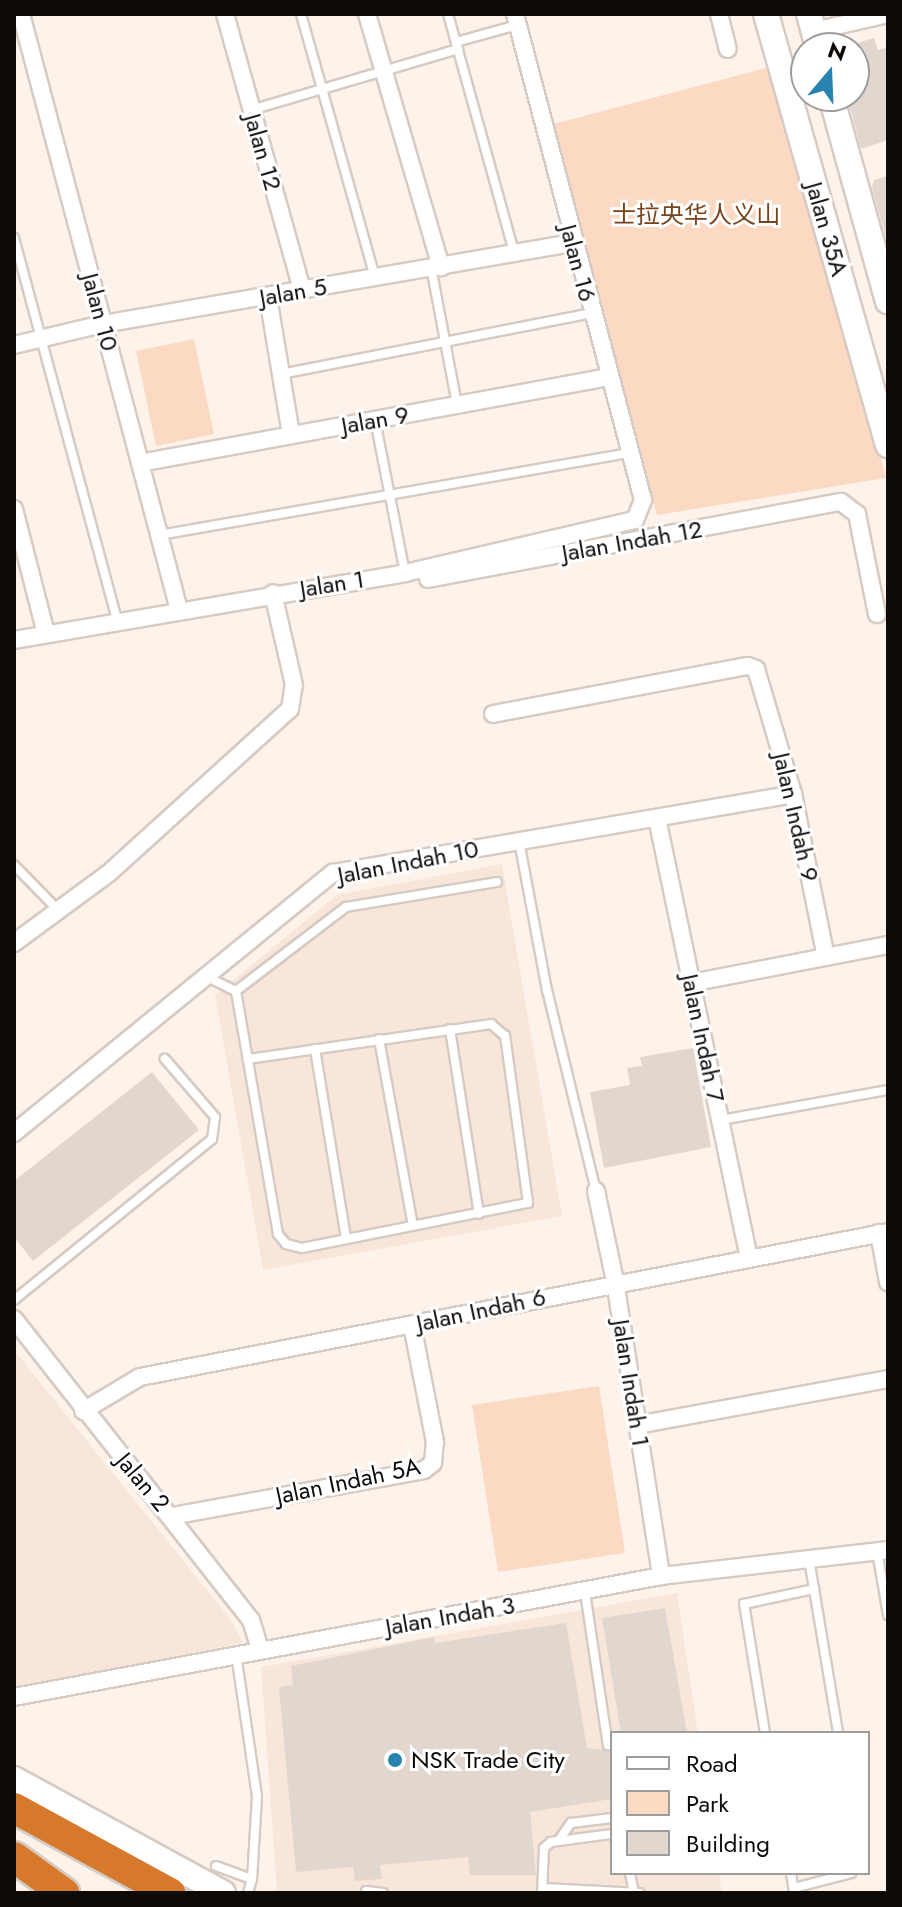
<!DOCTYPE html>
<html>
<head>
<meta charset="utf-8">
<style>
	body { margin:0 }
	#map { position:relative; width:902px; height:1907px; overflow:hidden; background:#fef3eb; font-family:Jost,"Noto Sans SC",sans-serif }
	div>[style] { position:absolute }
	.built>* { inset:0; background:#f8e6da }
	.green>* { inset:0; background:#fbd9c3 }
	.building>* { inset:0; background:#e2d7cf }
	.roads { filter:drop-shadow(2px 0 #d6cbc3) drop-shadow(-2px 0 #d6cbc3) drop-shadow(0 2px #d6cbc3) drop-shadow(0 -2px #d6cbc3) }
	.lane>* { height:8px; margin:-4px; padding:0 4px; transform-origin:4px; border-radius:4px; background:#fff }
	.street>* { height:16px; margin:-8px; padding:0 8px; transform-origin:8px; border-radius:8px; background:#fff }
	.secondary>* { height:24px; margin:-12px; padding:0 12px; transform-origin:12px; border-radius:12px; background:#fff }
	.highway>* { height:30px; margin:-15px; padding:0 15px; transform-origin:15px; border-radius:15px; background:#d6792d }
	.dots>* { width:22px; height:22px; translate:-50% -50%; box-sizing:border-box; border:4px solid #fff; border-radius:50% }
	span { translate:-50% -50%; white-space:nowrap; text-align:center; line-height:1.15; -webkit-text-stroke:6px #fff; paint-order:stroke }
	.street-label { font-size:24px; color:#0e0a08 }
	.park-label { font-size:24px; color:#79441b }
	.poi-label { font-size:24px; color:#0e0a08 }
	.left { translate:0 -50%; text-align:left }
	.frame { position:absolute; inset:0; border:16px solid #0e0a08; pointer-events:none }
	.legend { position:absolute; left:610px; top:1731px; width:260px; height:144px; box-sizing:border-box; background:#fff; border:2px solid #9f9d9c; margin:0; padding:10px 14px; list-style:none; font-size:24px; color:#0e0a08 }
	.legend li { display:flex; align-items:center; gap:16px; height:40px }
	.legend b { width:40px; border:2px solid #9f9d9c }
	.north { position:absolute; left:790px; top:32px; width:80px; height:80px; box-sizing:border-box; background:#fff; border:2px solid #9f9d9c; border-radius:50%; rotate:19deg; font-size:22px; font-weight:700; line-height:32px; text-align:center; color:#0e0a08 }
	.north::after { content:''; display:block; margin:auto; width:28px; height:36px; background:#2883b0; clip-path:polygon(50% 0,100% 100%,50% 72%,0 100%) }
</style>
</head>
<body>
<div id="map">
	<div class="built">
		<i style="clip-path:polygon(502px 864px,562px 1216px,263px 1270px,215px 995px,337px 895px)"></i>
		<i style="clip-path:polygon(14px 1350px,231px 1620px,243px 1643px,14px 1688px)"></i>
		<i style="clip-path:polygon(677px 1593px,698px 1733px,612px 1733px,612px 1873px,719px 1873px,722px 1893px,277px 1893px,261px 1667px)"></i>
	</div>
	<div class="green">
		<i style="clip-path:polygon(777px 65px,886px 478px,657px 515px,550px 125px)"></i>
		<i style="clip-path:polygon(194px 339px,214px 434px,156px 446px,136px 351px)"></i>
		<i style="clip-path:polygon(599px 1386px,625px 1553px,498px 1572px,472px 1405px)"></i>
	</div>
	<div class="building">
		<i style="clip-path:polygon(874px 38px,878px 50px,888px 47px,888px 140px,861px 149px,847px 96px,854px 96px,854px 44px)"></i>
		<i style="clip-path:polygon(888px 176px,888px 245px,872px 188px,874px 180px)"></i>
		<i style="clip-path:polygon(693px 1048px,711px 1147px,604px 1168px,590px 1092px,630px 1085px,627px 1068px,642px 1066px,640px 1057px)"></i>
		<i style="clip-path:polygon(152px 1072px,199px 1130px,33px 1261px,14px 1237px,14px 1181px)"></i>
		<i style="clip-path:polygon(665px 1608px,687px 1733px,621px 1733px,602px 1618px)"></i>
		<i style="clip-path:polygon(566px 1623px,587px 1748px,612px 1751px,612px 1799px,530px 1812px,536px 1875px,470px 1875px,468px 1857px,380px 1865px,382px 1879px,355px 1881px,353px 1867px,296px 1872px,279px 1687px,293px 1685px,291px 1666px,434px 1637px,435px 1643px)"></i>
	</div>
	<div class="roads">
		<div class="lane">
			<i style="left:301px;top:14px;width:273px;rotate:74.3deg"></i>
			<i style="left:448px;top:14px;width:247px;rotate:74.5deg"></i>
			<i style="left:456px;top:42px;width:63px;rotate:-15.6deg"></i>
			<i style="left:251px;top:110px;width:216px;rotate:-16.4deg"></i>
			<i style="left:14px;top:238px;width:397px;rotate:74.9deg"></i>
			<i style="left:431px;top:267px;width:140px;rotate:79.3deg"></i>
			<i style="left:281px;top:374px;width:317px;rotate:-11.1deg"></i>
			<i style="left:375px;top:420px;width:156px;rotate:78.9deg"></i>
			<i style="left:159px;top:535px;width:478px;rotate:-9.9deg"></i>
			<i style="left:519px;top:841px;width:152px;rotate:79.4deg"></i>
			<i style="left:547px;top:990px;width:207px;rotate:76.3deg"></i>
			<i style="left:14px;top:865px;width:63px;rotate:45.6deg"></i>
			<i style="left:205px;top:976px;width:34px;rotate:26deg"></i>
			<i style="left:236px;top:991px;width:247px;rotate:80.2deg"></i>
			<i style="left:278px;top:1234px;width:13px;rotate:51deg"></i>
			<i style="left:286px;top:1244px;width:16px;rotate:14deg"></i>
			<i style="left:302px;top:1248px;width:230px;rotate:-11.3deg"></i>
			<i style="left:528px;top:1203px;width:169px;rotate:-97.8deg"></i>
			<i style="left:505px;top:1036px;width:18px;rotate:-139deg"></i>
			<i style="left:491px;top:1024px;width:246px;rotate:171.8deg"></i>
			<i style="left:236px;top:991px;width:138px;rotate:-37.4deg"></i>
			<i style="left:346px;top:907px;width:153px;rotate:-9.4deg"></i>
			<i style="left:450px;top:1029px;width:187px;rotate:81.1deg"></i>
			<i style="left:379px;top:1039px;width:190px;rotate:79.7deg"></i>
			<i style="left:315px;top:1049px;width:192px;rotate:80.7deg"></i>
			<i style="left:721px;top:1120px;width:170px;rotate:-10.2deg"></i>
			<i style="left:14px;top:1300px;width:255px;rotate:-39.1deg"></i>
			<i style="left:212px;top:1139px;width:22px;rotate:-82deg"></i>
			<i style="left:215px;top:1117px;width:77px;rotate:-130.8deg"></i>
			<i style="left:877px;top:1551px;width:65px;rotate:80.2deg"></i>
			<i style="left:809px;top:1559px;width:176px;rotate:80.5deg"></i>
			<i style="left:585px;top:1592px;width:155px;rotate:81.5deg"></i>
			<i style="left:236px;top:1654px;width:144px;rotate:81.6deg"></i>
			<i style="left:257px;top:1796px;width:83px;rotate:93.4deg"></i>
			<i style="left:765px;top:1733px;width:131px;rotate:-99.2deg"></i>
			<i style="left:744px;top:1604px;width:72px;rotate:-12.1deg"></i>
			<i style="left:559px;top:1840px;width:21px;rotate:-55deg"></i>
			<i style="left:571px;top:1823px;width:41px;rotate:-7deg"></i>
			<i style="left:216px;top:1866px;width:38px;rotate:20deg"></i>
			<i style="left:252px;top:1879px;width:15px;rotate:106deg"></i>
			<i style="left:630px;top:1873px;width:20px;rotate:79deg"></i>
			<i style="left:791px;top:1873px;width:19px;rotate:81deg"></i>
			<i style="left:543px;top:1888px;width:97px;rotate:3deg"></i>
			<i style="left:794px;top:1888px;width:59px;rotate:-14.7deg"></i>
			<i style="left:366px;top:1891px;width:17px;rotate:7deg"></i>
			<i style="left:542px;top:1893px;width:45px;rotate:-87.5deg"></i>
			<i style="left:544px;top:1848px;width:9px;rotate:-41deg"></i>
			<i style="left:551px;top:1842px;width:62px;rotate:-7.5deg"></i>
		</div>
		<div class="street">
			<i style="left:21px;top:14px;width:617px;rotate:75.15deg"></i>
			<i style="left:225px;top:14px;width:287px;rotate:74.4deg"></i>
			<i style="left:367px;top:14px;width:264px;rotate:73.7deg"></i>
			<i style="left:719px;top:14px;width:36px;rotate:76deg"></i>
			<i style="left:814px;top:31px;width:76px;rotate:-12.9deg"></i>
			<i style="left:268px;top:297px;width:140px;rotate:80.5deg"></i>
			<i style="left:14px;top:345px;width:91px;rotate:-13.3deg"></i>
			<i style="left:103px;top:324px;width:476px;rotate:-9.8deg"></i>
			<i style="left:140px;top:463px;width:478px;rotate:-10.4deg"></i>
			<i style="left:14px;top:509px;width:129px;rotate:75.6deg"></i>
			<i style="left:428px;top:579px;width:420px;rotate:-10.6deg"></i>
			<i style="left:841px;top:502px;width:20px;rotate:37deg"></i>
			<i style="left:857px;top:514px;width:102px;rotate:78.7deg"></i>
			<i style="left:14px;top:640px;width:397px;rotate:-9.7deg"></i>
			<i style="left:405px;top:573px;width:236px;rotate:-13deg"></i>
			<i style="left:635px;top:520px;width:22px;rotate:-68deg"></i>
			<i style="left:643px;top:500px;width:503px;rotate:-104.76deg"></i>
			<i style="left:493px;top:714px;width:259px;rotate:-10.7deg"></i>
			<i style="left:748px;top:666px;width:9px;rotate:21deg"></i>
			<i style="left:756px;top:669px;width:130px;rotate:73.5deg"></i>
			<i style="left:793px;top:794px;width:166px;rotate:78.6deg"></i>
			<i style="left:657px;top:818px;width:449px;rotate:78.2deg"></i>
			<i style="left:14px;top:943px;width:118px;rotate:-36.4deg"></i>
			<i style="left:109px;top:873px;width:244px;rotate:-42.2deg"></i>
			<i style="left:290px;top:709px;width:24px;rotate:-81deg"></i>
			<i style="left:294px;top:685px;width:94px;rotate:-102.9deg"></i>
			<i style="left:691px;top:983px;width:201px;rotate:-10.9deg"></i>
			<i style="left:14px;top:1133px;width:412px;rotate:-39.2deg"></i>
			<i style="left:333px;top:873px;width:467px;rotate:-9.7deg"></i>
			<i style="left:596px;top:1191px;width:92px;rotate:78.1deg"></i>
			<i style="left:615px;top:1281px;width:299px;rotate:81.1deg"></i>
			<i style="left:879px;top:1233px;width:50px;rotate:79.6deg"></i>
			<i style="left:14px;top:1319px;width:383px;rotate:51.8deg"></i>
			<i style="left:251px;top:1620px;width:31px;rotate:73deg"></i>
			<i style="left:83px;top:1411px;width:66px;rotate:-30.8deg"></i>
			<i style="left:140px;top:1377px;width:762px;rotate:-10.97deg"></i>
			<i style="left:637px;top:1425px;width:255px;rotate:-10.4deg"></i>
			<i style="left:172px;top:1516px;width:256px;rotate:-10.3deg"></i>
			<i style="left:424px;top:1470px;width:11px;rotate:-38deg"></i>
			<i style="left:433px;top:1463px;width:21px;rotate:-85deg"></i>
			<i style="left:435px;top:1442px;width:119px;rotate:-101.1deg"></i>
			<i style="left:14px;top:1697px;width:658px;rotate:-10.59deg"></i>
			<i style="left:661px;top:1576px;width:228px;rotate:-6.5deg"></i>
		</div>
		<div class="secondary">
			<i style="left:766px;top:14px;width:448px;rotate:74.2deg"></i>
			<i style="left:809px;top:14px;width:35px;rotate:75deg"></i>
			<i style="left:831px;top:96px;width:213px;rotate:74.5deg"></i>
			<i style="left:14px;top:1779px;width:238px;rotate:28.6deg"></i>
		</div>
		<div class="highway">
			<i style="left:14px;top:1808px;width:178px;rotate:28.6deg"></i>
			<i style="left:14px;top:1857px;width:62px;rotate:35.8deg"></i>
		</div>
	</div>
	<div class="dots">
		<i style="left:395px;top:1760px;background:#2883b0"></i>
	</div>
	<div class="street-label">
		<span style="left:263px;top:152px;rotate:74deg">Jalan 12</span>
		<span style="left:827px;top:229px;rotate:74deg">Jalan 35A</span>
		<span style="left:578px;top:263px;rotate:75deg">Jalan 16</span>
		<span style="left:293px;top:292px;rotate:-10deg">Jalan 5</span>
		<span style="left:100px;top:312px;rotate:75deg">Jalan 10</span>
		<span style="left:375px;top:420px;rotate:-10deg">Jalan 9</span>
		<span style="left:632px;top:541px;rotate:-10deg">Jalan Indah 12</span>
		<span style="left:332px;top:584px;rotate:-9deg">Jalan 1</span>
		<span style="left:796px;top:817px;rotate:77deg">Jalan Indah 9</span>
		<span style="left:408px;top:862px;rotate:-11deg">Jalan Indah 10</span>
		<span style="left:703px;top:1038px;rotate:78deg">Jalan Indah 7</span>
		<span style="left:481px;top:1310px;rotate:-12deg">Jalan Indah 6</span>
		<span style="left:631px;top:1383px;rotate:81deg">Jalan Indah 1</span>
		<span style="left:348px;top:1481px;rotate:-12deg">Jalan Indah 5A</span>
		<span style="left:143px;top:1482px;rotate:50deg">Jalan 2</span>
		<span style="left:450px;top:1616px;rotate:-10deg">Jalan Indah 3</span>
	</div>
	<div class="park-label">
		<span style="left:696px;top:215px">士拉央华人义山</span>
	</div>
	<div class="poi-label">
		<span class="left" style="left:411px;top:1760px">NSK Trade City</span>
	</div>
	<div class="frame"></div>
	<ul class="legend">
	<li><b style="height:10px;background:#fff"></b>Road</li>
	<li><b style="height:22px;background:#fbd9c3"></b>Park</li>
	<li><b style="height:22px;background:#e2d7cf"></b>Building</li>
	</ul>
	<div class="north">N</div>
</div>
</body>
</html>
